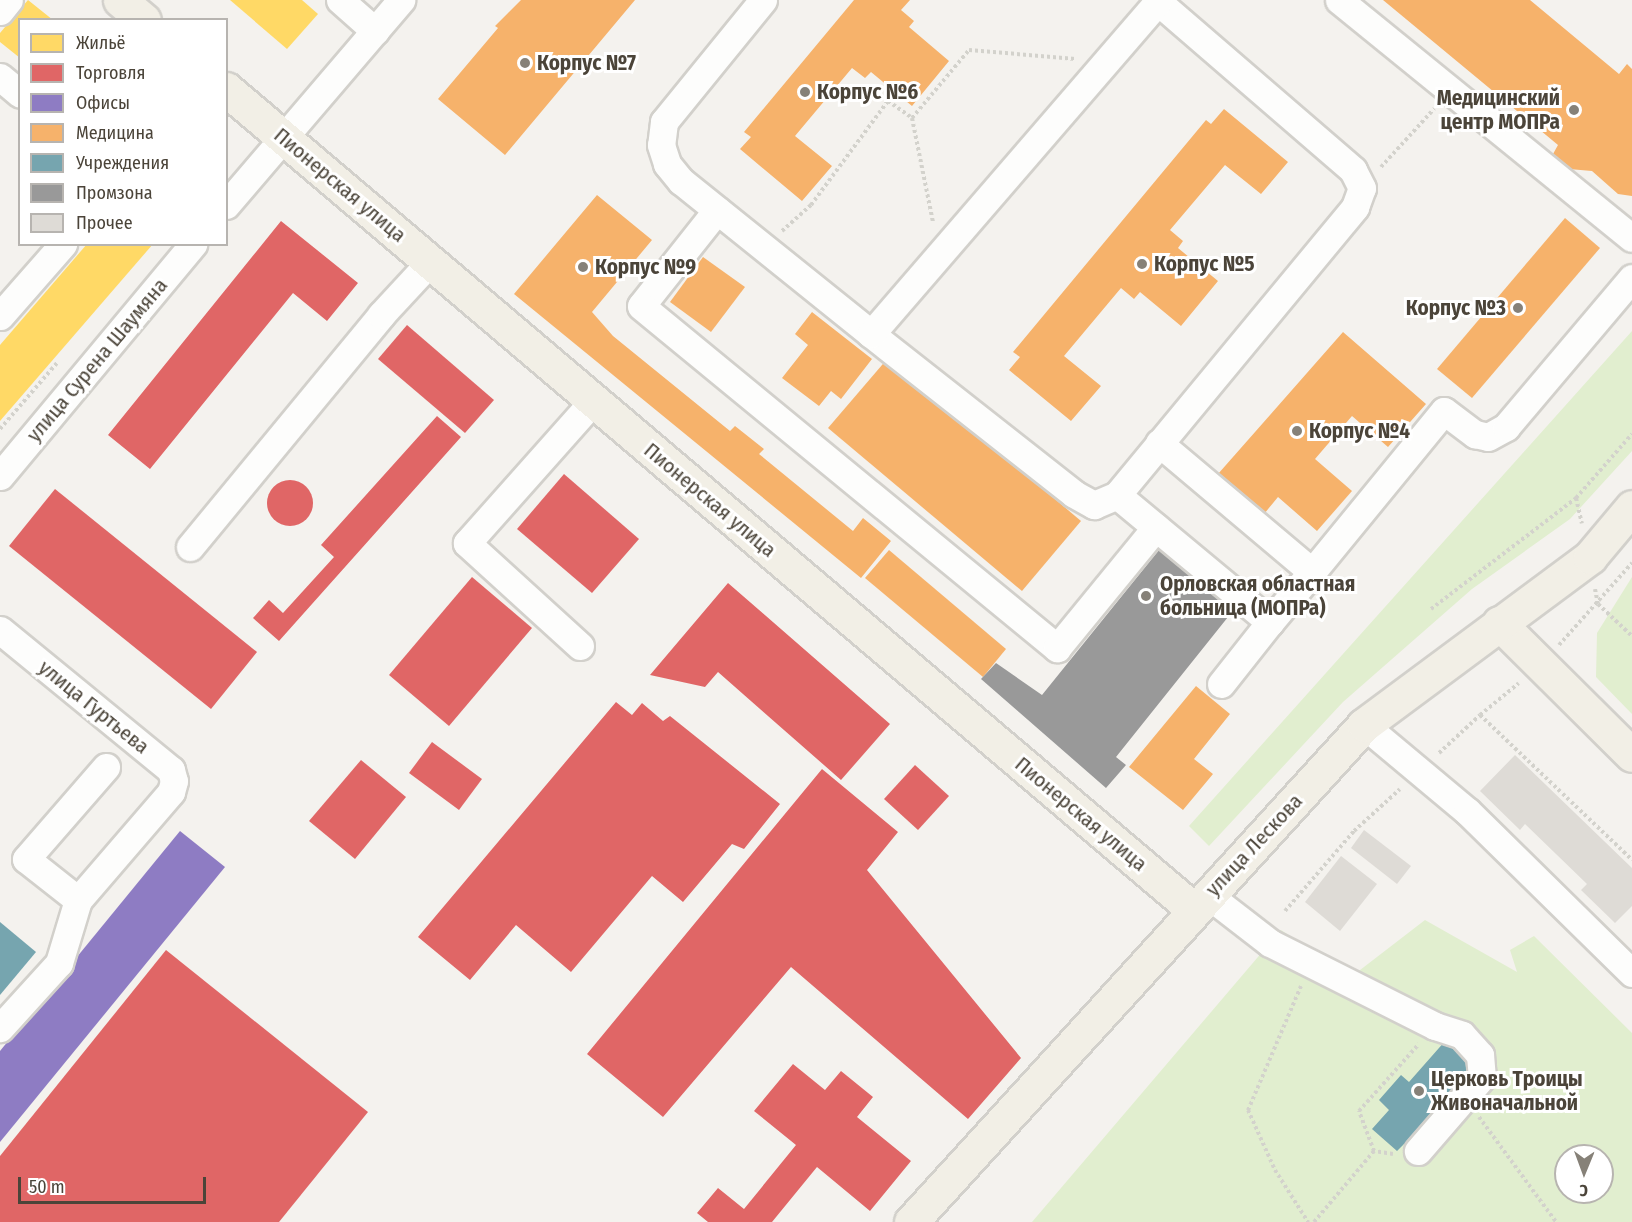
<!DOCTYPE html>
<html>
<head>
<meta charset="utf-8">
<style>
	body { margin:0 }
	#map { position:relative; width:1632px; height:1222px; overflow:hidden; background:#f4f2ee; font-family:"Fira Sans Condensed",sans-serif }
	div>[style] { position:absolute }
	.green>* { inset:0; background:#e1eecf }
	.homes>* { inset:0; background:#ffd966 }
	.shops>* { inset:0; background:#e06666 }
	.round { border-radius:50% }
	.offices>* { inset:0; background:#8e7cc3 }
	.health>* { inset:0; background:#f6b26b }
	.public>* { inset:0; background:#76a5af }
	.industry>* { inset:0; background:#999 }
	.building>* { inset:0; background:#dedbd6 }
	.path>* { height:4px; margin-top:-2px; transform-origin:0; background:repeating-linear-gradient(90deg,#d3d2cc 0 3px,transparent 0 6px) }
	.roads { filter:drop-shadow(2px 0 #d2d0cb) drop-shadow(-2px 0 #d2d0cb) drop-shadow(0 2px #d2d0cb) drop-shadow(0 -2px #d2d0cb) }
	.minor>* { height:27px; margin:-13.5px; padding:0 13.5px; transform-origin:13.5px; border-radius:13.5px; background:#fdfdfc }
	.major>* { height:33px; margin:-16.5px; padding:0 16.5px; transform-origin:16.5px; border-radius:16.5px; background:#f2efe6 }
	.dots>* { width:16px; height:16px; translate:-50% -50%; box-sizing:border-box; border:3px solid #fff; border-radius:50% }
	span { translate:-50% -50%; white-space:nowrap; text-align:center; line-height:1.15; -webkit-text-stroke:6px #fff; paint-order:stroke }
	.poi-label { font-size:21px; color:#4b4439; font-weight:700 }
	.left { translate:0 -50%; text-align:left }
	.right { translate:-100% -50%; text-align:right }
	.street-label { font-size:21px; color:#4b4439 }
	.legend { position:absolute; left:18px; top:18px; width:210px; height:228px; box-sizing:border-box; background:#fff; border:2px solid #b7b4b0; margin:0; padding:8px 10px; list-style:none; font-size:18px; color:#4b4439 }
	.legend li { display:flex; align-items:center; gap:12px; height:30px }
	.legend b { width:30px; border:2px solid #b7b4b0 }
	.north { position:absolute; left:1554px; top:1144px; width:60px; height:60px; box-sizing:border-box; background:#fff; border:2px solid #b7b4b0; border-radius:50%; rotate:181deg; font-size:16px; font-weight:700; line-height:24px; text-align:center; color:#4b4439 }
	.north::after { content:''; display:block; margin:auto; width:21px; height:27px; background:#868178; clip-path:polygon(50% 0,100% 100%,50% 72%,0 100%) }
	.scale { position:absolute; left:18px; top:1177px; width:188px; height:27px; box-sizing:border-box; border:3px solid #4b4439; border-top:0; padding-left:8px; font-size:18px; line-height:21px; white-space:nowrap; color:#4b4439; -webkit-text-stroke:4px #fff; paint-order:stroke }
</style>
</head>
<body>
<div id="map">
	<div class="green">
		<i style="clip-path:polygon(1632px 331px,1632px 451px,1570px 519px,1472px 589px,1343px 702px,1209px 846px,1189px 826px)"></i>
		<i style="clip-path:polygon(1632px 577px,1632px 714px,1596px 677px,1597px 633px)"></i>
		<i style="clip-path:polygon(evenodd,1425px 920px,1517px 972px,1510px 950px,1534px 936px,1632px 1033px,1632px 1222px,1032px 1222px,1281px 930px,1351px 977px,1425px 920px,1566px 1156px,1602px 1156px,1602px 1192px,1566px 1192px,1566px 1156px)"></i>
	</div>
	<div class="homes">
		<i style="clip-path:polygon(28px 0,53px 20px,20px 20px,20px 58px,0 42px,0 33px)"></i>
		<i style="clip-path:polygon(230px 0,302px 0,318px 14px,287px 49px)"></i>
		<i style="clip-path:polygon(87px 244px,153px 244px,0 421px,0 345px)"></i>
	</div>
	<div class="shops">
		<i style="clip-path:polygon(281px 221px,358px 283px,327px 321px,293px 293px,150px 469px,108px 435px)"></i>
		<i style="clip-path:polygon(407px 325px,494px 400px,465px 433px,378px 359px)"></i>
		<i style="clip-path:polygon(437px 416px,461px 437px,279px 641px,253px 618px,269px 600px,283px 613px,334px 557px,321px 545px)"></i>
		<i style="clip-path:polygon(564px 474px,639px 539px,592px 593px,517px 529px)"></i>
		<i class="round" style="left:267px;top:480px;width:46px;height:46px"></i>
		<i style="clip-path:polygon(55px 489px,257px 652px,211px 709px,9px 546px)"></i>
		<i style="clip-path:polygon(472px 577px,532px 628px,449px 726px,389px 675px)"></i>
		<i style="clip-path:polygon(728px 583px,890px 724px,841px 780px,718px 672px,705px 687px,650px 675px)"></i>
		<i style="clip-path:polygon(616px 702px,632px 715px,642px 703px,663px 721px,670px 716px,780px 804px,744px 849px,732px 844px,683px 902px,652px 876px,571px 972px,516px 925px,470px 980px,418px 937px)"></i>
		<i style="clip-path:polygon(432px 742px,482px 779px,459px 810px,409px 773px)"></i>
		<i style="clip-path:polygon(361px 760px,406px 797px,355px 859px,309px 821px)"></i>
		<i style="clip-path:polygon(915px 765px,949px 796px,918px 830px,884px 799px)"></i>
		<i style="clip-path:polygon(822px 769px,898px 832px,867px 870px,1021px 1058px,968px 1119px,791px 967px,663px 1117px,587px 1054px)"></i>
		<i style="clip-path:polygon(166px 950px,368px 1112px,279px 1222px,0 1222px,0 1156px)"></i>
		<i style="clip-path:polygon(793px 1064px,825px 1090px,841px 1071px,873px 1097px,857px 1117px,911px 1161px,870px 1211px,817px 1167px,772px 1222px,708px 1222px,697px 1213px,718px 1188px,744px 1209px,796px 1145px,754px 1111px)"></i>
	</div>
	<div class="offices">
		<i style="clip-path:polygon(180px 831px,225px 867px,0 1142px,0 1051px)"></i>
	</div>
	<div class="health">
		<i style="clip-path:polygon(521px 0,635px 0,505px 155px,438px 99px,498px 28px,495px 26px)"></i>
		<i style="clip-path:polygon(854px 0,910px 0,901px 10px,914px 21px,909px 27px,949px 61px,912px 106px,871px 72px,865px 78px,852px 68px,795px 136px,832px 166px,802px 201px,740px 149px,751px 137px,744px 132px)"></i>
		<i style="clip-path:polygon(1383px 0,1530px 0,1619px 74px,1627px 64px,1632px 69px,1632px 196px,1618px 194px,1592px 171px,1569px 169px,1553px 154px,1558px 145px)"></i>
		<i style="clip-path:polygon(1224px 109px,1288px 162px,1261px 194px,1225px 165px,1170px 230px,1183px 241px,1178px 248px,1218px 281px,1181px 326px,1140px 292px,1134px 299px,1121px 288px,1064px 356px,1101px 386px,1071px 421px,1009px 370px,1020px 357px,1013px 352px,1206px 120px,1211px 124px)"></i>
		<i style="clip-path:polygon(597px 195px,652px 240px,592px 312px,613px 336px,730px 431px,735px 426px,764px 449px,759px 454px,853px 531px,863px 518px,891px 541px,861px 578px,514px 294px)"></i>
		<i style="clip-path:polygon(1565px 218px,1600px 248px,1472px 398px,1437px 369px)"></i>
		<i style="clip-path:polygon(703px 257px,745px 287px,711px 332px,670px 302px)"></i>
		<i style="clip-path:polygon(812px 312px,872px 359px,841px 399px,831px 391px,819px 406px,782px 378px,808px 345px,795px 334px)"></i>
		<i style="clip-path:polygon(1343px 332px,1426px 404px,1388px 447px,1352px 416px,1315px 459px,1352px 491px,1317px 531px,1278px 497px,1264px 514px,1218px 474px)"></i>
		<i style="clip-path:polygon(888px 358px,1081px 521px,1022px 591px,828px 428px)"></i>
		<i style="clip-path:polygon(889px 550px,1006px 649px,983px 677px,865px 578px)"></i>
		<i style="clip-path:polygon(1196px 686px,1230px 714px,1194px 759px,1213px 774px,1183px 810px,1129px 767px)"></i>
	</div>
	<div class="public">
		<i style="clip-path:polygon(0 922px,36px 952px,0 995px)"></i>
		<i style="clip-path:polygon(1446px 1040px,1474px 1065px,1439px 1105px,1445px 1110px,1411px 1149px,1404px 1144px,1397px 1151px,1372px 1129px,1389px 1110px,1379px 1100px,1401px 1075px,1409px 1082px)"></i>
	</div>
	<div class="industry">
		<i style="clip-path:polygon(1163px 545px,1236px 607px,1116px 757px,1126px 765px,1106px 788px,981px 679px,996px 663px,1042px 695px)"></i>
	</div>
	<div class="building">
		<i style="clip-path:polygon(1515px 755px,1632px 868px,1632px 906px,1615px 923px,1581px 890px,1587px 884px,1525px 824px,1520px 830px,1480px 791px)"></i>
		<i style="clip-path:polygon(1364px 830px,1411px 866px,1397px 884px,1351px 848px)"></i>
		<i style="clip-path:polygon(1341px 856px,1377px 884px,1340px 931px,1305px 902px)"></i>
	</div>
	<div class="path">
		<i style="left:912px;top:118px;width:89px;rotate:-50deg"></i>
		<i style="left:969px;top:50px;width:107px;rotate:4.8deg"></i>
		<i style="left:1381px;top:167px;width:79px;rotate:-47.6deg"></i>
		<i style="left:782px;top:231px;width:39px;rotate:-42deg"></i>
		<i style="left:811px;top:205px;width:129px;rotate:-53.5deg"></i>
		<i style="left:888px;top:101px;width:29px;rotate:35deg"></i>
		<i style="left:912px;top:118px;width:106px;rotate:78.6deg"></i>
		<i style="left:0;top:429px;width:87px;rotate:-49.2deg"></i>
		<i style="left:1576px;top:498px;width:26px;rotate:77deg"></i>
		<i style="left:1595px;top:589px;width:15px;rotate:79deg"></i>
		<i style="left:1598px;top:604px;width:47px;rotate:43.3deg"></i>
		<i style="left:1431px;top:609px;width:183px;rotate:-37.4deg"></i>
		<i style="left:1576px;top:498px;width:85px;rotate:-48.8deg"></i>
		<i style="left:1559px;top:645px;width:110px;rotate:-48.3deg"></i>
		<i style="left:1480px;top:715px;width:50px;rotate:-39.4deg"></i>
		<i style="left:1439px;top:753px;width:56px;rotate:-42.8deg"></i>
		<i style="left:1480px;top:715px;width:210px;rotate:43.6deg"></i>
		<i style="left:1285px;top:911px;width:106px;rotate:-49.2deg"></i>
		<i style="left:1354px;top:831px;width:62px;rotate:-42.4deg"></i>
		<i style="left:1301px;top:986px;width:135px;rotate:113.1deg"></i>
		<i style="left:1248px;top:1110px;width:66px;rotate:65.8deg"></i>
		<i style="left:1275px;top:1170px;width:62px;rotate:57.6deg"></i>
		<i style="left:1479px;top:1117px;width:130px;rotate:53.7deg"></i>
		<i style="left:1393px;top:1154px;width:19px;rotate:-171deg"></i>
		<i style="left:1374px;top:1151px;width:43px;rotate:-110.6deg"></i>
		<i style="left:1359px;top:1111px;width:90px;rotate:-48.2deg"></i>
		<i style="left:1314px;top:1222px;width:93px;rotate:-49.8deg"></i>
	</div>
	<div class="roads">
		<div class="minor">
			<i style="left:340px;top:0;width:47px;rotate:41.5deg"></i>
			<i style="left:763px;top:0;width:157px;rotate:129.1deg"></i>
			<i style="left:664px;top:122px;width:23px;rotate:97deg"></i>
			<i style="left:661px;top:145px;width:20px;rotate:72deg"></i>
			<i style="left:667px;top:164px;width:22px;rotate:51deg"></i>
			<i style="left:681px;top:181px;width:244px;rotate:38.8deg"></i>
			<i style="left:871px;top:334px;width:258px;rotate:38.2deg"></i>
			<i style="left:1074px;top:494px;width:23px;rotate:29deg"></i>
			<i style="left:1094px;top:505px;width:25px;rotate:-23deg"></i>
			<i style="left:1117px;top:495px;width:374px;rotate:-50.4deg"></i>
			<i style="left:1355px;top:207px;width:20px;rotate:-70deg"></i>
			<i style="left:1362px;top:188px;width:20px;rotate:-117deg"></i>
			<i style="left:1353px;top:170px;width:260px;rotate:-139.2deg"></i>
			<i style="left:1339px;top:0;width:377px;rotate:39.1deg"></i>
			<i style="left:0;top:11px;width:14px;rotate:-51deg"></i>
			<i style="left:0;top:77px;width:26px;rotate:40deg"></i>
			<i style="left:226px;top:205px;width:270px;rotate:-49.5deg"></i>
			<i style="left:717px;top:210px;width:122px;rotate:128.4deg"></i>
			<i style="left:641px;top:306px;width:539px;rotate:39.42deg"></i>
			<i style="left:1057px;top:648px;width:156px;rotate:-50.7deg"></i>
			<i style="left:0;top:316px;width:96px;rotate:-48.8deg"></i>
			<i style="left:871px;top:334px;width:439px;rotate:-49.2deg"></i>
			<i style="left:1159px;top:443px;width:200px;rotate:40.1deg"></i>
			<i style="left:1312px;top:572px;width:65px;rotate:130deg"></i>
			<i style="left:0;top:476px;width:302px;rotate:-50.2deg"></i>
			<i style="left:1117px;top:495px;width:199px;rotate:39.7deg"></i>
			<i style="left:1270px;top:622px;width:79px;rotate:128.3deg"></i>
			<i style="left:190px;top:547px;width:301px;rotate:-50.5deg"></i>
			<i style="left:381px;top:315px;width:72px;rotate:-47.2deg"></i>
			<i style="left:1312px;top:572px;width:208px;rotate:-50.7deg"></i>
			<i style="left:1444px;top:411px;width:39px;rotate:37deg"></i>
			<i style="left:1475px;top:434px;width:13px;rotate:13deg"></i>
			<i style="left:1488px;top:437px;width:21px;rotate:-29deg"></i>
			<i style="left:1506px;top:427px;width:195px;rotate:-49.8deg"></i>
			<i style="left:0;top:630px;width:221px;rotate:39.3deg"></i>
			<i style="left:171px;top:770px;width:11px;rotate:75deg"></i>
			<i style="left:174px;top:781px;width:11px;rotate:105deg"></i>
			<i style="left:171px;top:792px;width:143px;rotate:130.7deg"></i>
			<i style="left:78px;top:900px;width:66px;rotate:106.8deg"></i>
			<i style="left:59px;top:963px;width:88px;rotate:132.2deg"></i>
			<i style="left:580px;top:646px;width:153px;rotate:-137.7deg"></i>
			<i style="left:467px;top:543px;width:190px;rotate:-48.4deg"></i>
			<i style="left:1364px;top:725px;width:134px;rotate:39.9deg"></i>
			<i style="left:1467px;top:811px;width:231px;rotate:44.5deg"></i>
			<i style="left:1208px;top:895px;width:78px;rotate:37.7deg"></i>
			<i style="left:1270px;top:943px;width:185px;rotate:26.7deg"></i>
			<i style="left:1435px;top:1026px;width:28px;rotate:18deg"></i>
			<i style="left:1462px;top:1035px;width:27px;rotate:48deg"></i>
			<i style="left:1480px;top:1055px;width:22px;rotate:85deg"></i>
			<i style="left:1482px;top:1077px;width:98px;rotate:130.9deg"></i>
			<i style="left:78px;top:900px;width:66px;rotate:-141.7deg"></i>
			<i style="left:26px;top:859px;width:122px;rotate:-49deg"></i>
		</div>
		<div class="major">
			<i style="left:120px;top:0;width:31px;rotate:40deg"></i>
			<i style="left:226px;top:89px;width:1269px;rotate:40.3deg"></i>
			<i style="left:1499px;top:623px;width:187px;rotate:44.8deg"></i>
			<i style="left:911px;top:1222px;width:672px;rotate:-47.65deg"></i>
			<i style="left:1364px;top:725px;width:282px;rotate:-36.6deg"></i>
			<i style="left:1590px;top:557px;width:65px;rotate:-50deg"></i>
		</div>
	</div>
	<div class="dots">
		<i style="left:525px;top:63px;background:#868178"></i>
		<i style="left:805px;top:92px;background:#868178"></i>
		<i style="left:1574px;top:110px;background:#868178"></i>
		<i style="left:1142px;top:264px;background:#868178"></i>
		<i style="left:583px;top:267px;background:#868178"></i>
		<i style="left:1518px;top:308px;background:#868178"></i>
		<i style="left:1297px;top:431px;background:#868178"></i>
		<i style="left:1146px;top:596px;background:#868178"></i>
		<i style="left:1419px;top:1091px;background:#868178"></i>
	</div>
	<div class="poi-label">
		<span class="left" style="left:537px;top:63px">Корпус №7</span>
		<span class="left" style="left:817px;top:92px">Корпус №6</span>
		<span class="right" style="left:1560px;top:110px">Медицинский<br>центр МОПРа</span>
		<span class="left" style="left:1154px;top:264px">Корпус №5</span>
		<span class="left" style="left:595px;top:267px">Корпус №9</span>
		<span class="right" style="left:1506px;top:308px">Корпус №3</span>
		<span class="left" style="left:1309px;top:431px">Корпус №4</span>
		<span class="left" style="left:1160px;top:596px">Орловская областная<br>больница (МОПРа)</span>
		<span class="left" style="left:1431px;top:1091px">Церковь Троицы<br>Живоначальной</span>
	</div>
	<div class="street-label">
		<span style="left:340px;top:185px;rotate:40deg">Пионерская улица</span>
		<span style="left:97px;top:360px;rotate:-50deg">улица Сурена Шаумяна</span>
		<span style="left:710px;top:500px;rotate:40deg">Пионерская улица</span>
		<span style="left:94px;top:707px;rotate:39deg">улица Гуртьева</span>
		<span style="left:1081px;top:814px;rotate:40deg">Пионерская улица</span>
		<span style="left:1254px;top:845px;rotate:-47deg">улица Лескова</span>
	</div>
	<ul class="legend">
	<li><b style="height:16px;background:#ffd966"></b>Жильё</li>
	<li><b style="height:16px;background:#e06666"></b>Торговля</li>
	<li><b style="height:16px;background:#8e7cc3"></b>Офисы</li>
	<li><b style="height:16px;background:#f6b26b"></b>Медицина</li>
	<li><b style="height:16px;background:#76a5af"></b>Учреждения</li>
	<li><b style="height:16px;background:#999"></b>Промзона</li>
	<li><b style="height:16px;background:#dedbd6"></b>Прочее</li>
	</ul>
	<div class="north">С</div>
	<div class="scale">50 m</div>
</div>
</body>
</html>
